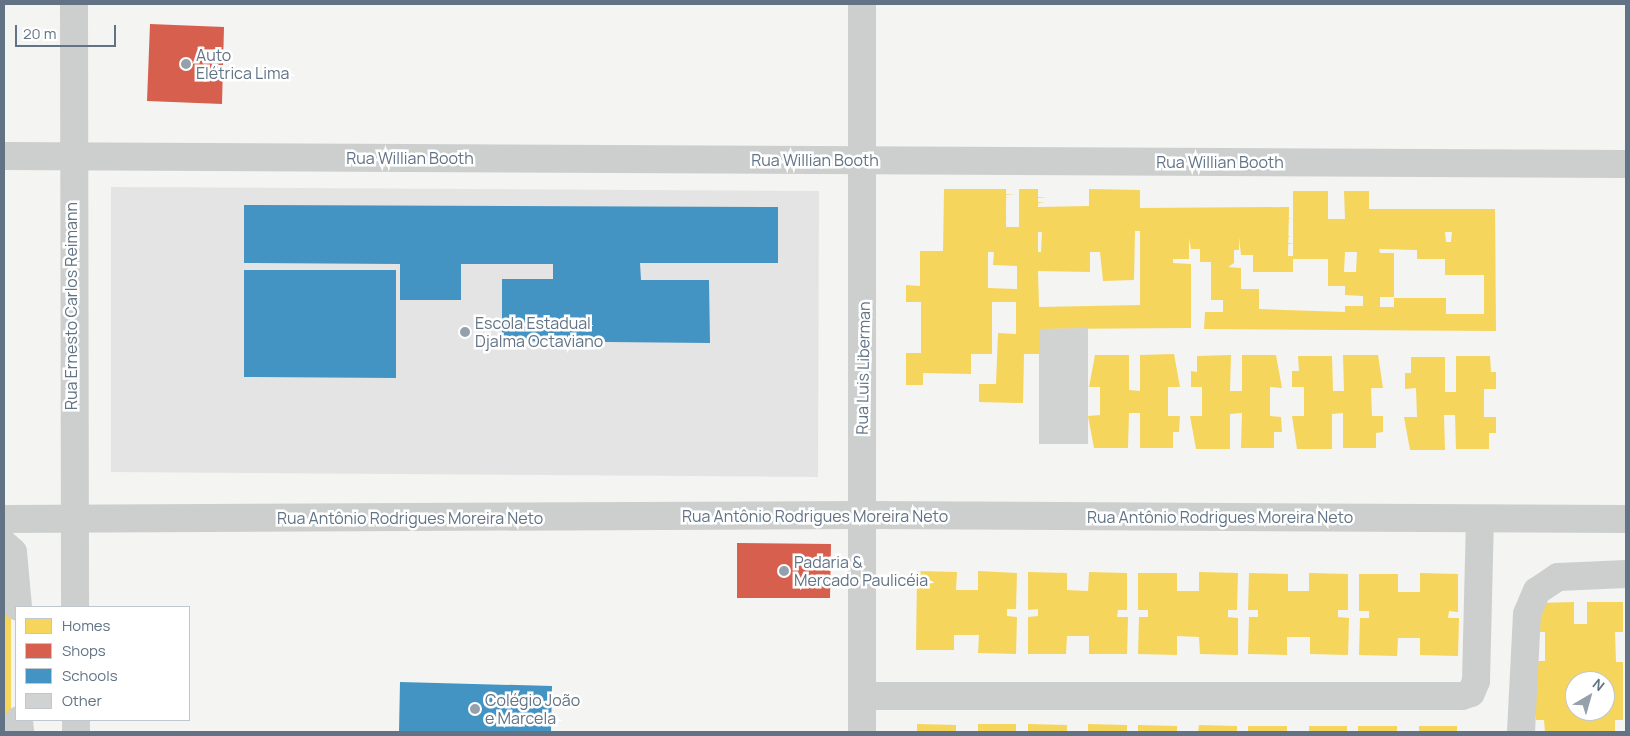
<!DOCTYPE html>
<html>
<head>
<meta charset="utf-8">
<style>
	body { margin:0 }
	#map { position:relative; width:1630px; height:736px; overflow:hidden; background:#f4f4f2; font-family:Manrope,sans-serif }
	div>[style] { position:absolute }
	.built>* { inset:0; background:#e3e4e3 }
	.homes>* { inset:0; background:#f6d55c }
	.shops>* { inset:0; background:#d6604d }
	.schools>* { inset:0; background:#4393c3 }
	.building>* { inset:0; background:#d1d3d3 }
	.minor>* { height:28px; margin:-14px; padding:0 14px; transform-origin:14px; border-radius:14px; background:#cdcfcf }
	.dots>* { width:14px; height:14px; translate:-50% -50%; box-sizing:border-box; border:2px solid #fff; border-radius:50% }
	span { translate:-50% -50%; white-space:nowrap; text-align:center; line-height:1.15; -webkit-text-stroke:5px #fff; paint-order:stroke }
	.poi-label { font-size:16px; color:#617385 }
	.left { translate:0 -50%; text-align:left }
	.street-label { font-size:16px; color:#617385 }
	.frame { position:absolute; inset:0; border:5px solid #617385; pointer-events:none }
	.legend { position:absolute; left:15px; top:606px; width:175px; height:115px; box-sizing:border-box; background:#fff; border:1px solid #c0c7ce; margin:0; padding:6px 9px; list-style:none; font-size:15px; color:#617385 }
	.legend li { display:flex; align-items:center; gap:10px; height:25px }
	.legend b { width:25px; border:1px solid #c0c7ce }
	.north { position:absolute; left:1565px; top:671px; width:50px; height:50px; box-sizing:border-box; background:#fff; border:1px solid #c0c7ce; border-radius:50%; rotate:38deg; font-size:14px; font-weight:700; line-height:20px; text-align:center; color:#617385 }
	.north::after { content:''; display:block; margin:auto; width:18px; height:22px; background:#94a0ab; clip-path:polygon(50% 0,100% 100%,50% 72%,0 100%) }
	.scale { position:absolute; left:15px; top:25px; width:101px; height:22px; box-sizing:border-box; border:2px solid #617385; border-top:0; padding-left:6px; font-size:15px; line-height:18px; white-space:nowrap; color:#617385; -webkit-text-stroke:4px #fff; paint-order:stroke }
</style>
</head>
<body>
<div id="map">
	<div class="built">
		<i style="clip-path:polygon(111px 187px,819px 191px,818px 477px,111px 472px)"></i>
	</div>
	<div class="homes">
		<i style="clip-path:polygon(evenodd,944px 189px,1006px 189px,1006px 227px,1019px 227px,1019px 189px,1038px 189px,1038px 207px,1089px 206px,1089px 189px,1140px 190px,1140px 208px,1289px 207px,1288px 256px,1293px 256px,1293px 191px,1328px 191px,1328px 219px,1345px 219px,1344px 191px,1369px 191px,1369px 209px,1495px 209px,1496px 331px,1204px 329px,1205px 312px,1223px 312px,1223px 300px,1211px 300px,1211px 262px,1200px 262px,1200px 249px,1191px 249px,1189px 238px,1189px 259px,1173px 259px,1173px 263px,1191px 264px,1191px 328px,1039px 329px,1039px 354px,1024px 354px,1023px 403px,979px 402px,979px 384px,996px 384px,998px 333px,1016px 334px,1016px 302px,992px 302px,992px 354px,971px 354px,971px 374px,923px 373px,923px 385px,906px 385px,906px 353px,921px 353px,921px 302px,906px 302px,906px 285px,920px 286px,920px 251px,943px 251px,944px 189px,1135px 231px,1140px 231px,1140px 305px,1039px 307px,1038px 271px,1090px 272px,1090px 252px,1100px 252px,1103px 281px,1134px 280px,1135px 231px,944px 189px,1038px 232px,1042px 232px,1041px 252px,1038px 252px,1038px 232px,944px 189px,1445px 232px,1452px 232px,1451px 242px,1446px 242px,1445px 232px,944px 189px,1239px 237px,1241px 255px,1253px 255px,1253px 272px,1293px 272px,1293px 259px,1328px 259px,1328px 286px,1345px 286px,1345px 295px,1363px 296px,1363px 306px,1345px 306px,1345px 312px,1259px 309px,1259px 289px,1241px 289px,1241px 268px,1228px 267px,1234px 263px,1234px 250px,1239px 250px,1239px 237px,944px 189px,1379px 249px,1417px 250px,1417px 259px,1445px 259px,1445px 275px,1484px 275px,1484px 314px,1446px 314px,1446px 298px,1394px 298px,1394px 307px,1380px 307px,1380px 297px,1394px 297px,1394px 253px,1380px 253px,1379px 249px,944px 189px,988px 252px,994px 252px,993px 265px,1017px 266px,1017px 289px,988px 288px,988px 252px,944px 189px,1345px 252px,1357px 252px,1356px 272px,1344px 272px,1345px 252px)"></i>
		<i style="clip-path:polygon(1174px 354px,1180px 387px,1168px 387px,1168px 416px,1180px 416px,1179px 432px,1173px 432px,1173px 448px,1140px 448px,1140px 413px,1129px 413px,1128px 448px,1094px 448px,1088px 416px,1100px 415px,1100px 387px,1089px 387px,1095px 355px,1129px 355px,1129px 390px,1140px 391px,1140px 355px)"></i>
		<i style="clip-path:polygon(1231px 355px,1230px 391px,1242px 391px,1242px 355px,1276px 355px,1282px 388px,1270px 387px,1270px 416px,1281px 417px,1282px 432px,1274px 432px,1274px 448px,1241px 448px,1242px 413px,1230px 414px,1230px 449px,1196px 449px,1190px 416px,1202px 416px,1202px 387px,1191px 387px,1191px 371px,1197px 372px,1197px 356px)"></i>
		<i style="clip-path:polygon(1343px 355px,1378px 355px,1383px 388px,1371px 388px,1372px 416px,1383px 416px,1383px 432px,1376px 433px,1376px 448px,1343px 448px,1343px 413px,1332px 414px,1332px 449px,1297px 449px,1292px 416px,1304px 416px,1304px 387px,1292px 387px,1292px 371px,1299px 371px,1298px 356px,1332px 356px,1333px 391px,1344px 391px)"></i>
		<i style="clip-path:polygon(1456px 356px,1490px 356px,1491px 372px,1496px 372px,1496px 389px,1484px 389px,1484px 417px,1496px 417px,1496px 433px,1489px 433px,1489px 449px,1456px 449px,1455px 415px,1444px 415px,1445px 450px,1410px 450px,1404px 417px,1417px 417px,1416px 388px,1405px 389px,1405px 373px,1411px 373px,1411px 357px,1445px 357px,1445px 392px,1456px 392px)"></i>
		<i style="clip-path:polygon(4px 570px,11px 570px,11px 732px,4px 732px)"></i>
		<i style="clip-path:polygon(917px 571px,957px 572px,956px 590px,978px 590px,978px 571px,1017px 573px,1016px 609px,1007px 609px,1007px 616px,1017px 617px,1016px 654px,978px 653px,979px 635px,954px 635px,954px 650px,916px 650px)"></i>
		<i style="clip-path:polygon(1028px 572px,1067px 573px,1067px 590px,1088px 591px,1089px 572px,1127px 573px,1127px 610px,1118px 610px,1117px 617px,1128px 617px,1127px 654px,1089px 654px,1089px 636px,1067px 636px,1066px 654px,1028px 654px,1028px 617px,1038px 616px,1038px 609px,1028px 610px)"></i>
		<i style="clip-path:polygon(1199px 572px,1238px 573px,1237px 610px,1228px 610px,1228px 617px,1238px 618px,1238px 655px,1200px 654px,1199px 637px,1177px 636px,1177px 655px,1138px 654px,1139px 617px,1148px 617px,1148px 610px,1138px 610px,1138px 573px,1177px 573px,1177px 591px,1199px 591px)"></i>
		<i style="clip-path:polygon(1249px 573px,1288px 574px,1288px 591px,1309px 591px,1309px 573px,1348px 574px,1348px 610px,1338px 610px,1338px 617px,1349px 618px,1348px 655px,1310px 654px,1310px 637px,1287px 637px,1287px 655px,1248px 654px,1249px 617px,1258px 617px,1258px 610px,1248px 610px)"></i>
		<i style="clip-path:polygon(1420px 573px,1458px 574px,1458px 612px,1449px 611px,1448px 618px,1459px 618px,1458px 656px,1420px 655px,1420px 638px,1398px 638px,1397px 656px,1359px 655px,1360px 618px,1369px 618px,1369px 611px,1359px 611px,1359px 574px,1398px 574px,1398px 592px,1420px 592px)"></i>
		<i style="clip-path:polygon(evenodd,1574px 602px,1574px 624px,1587px 624px,1587px 602px,1623px 602px,1623px 632px,1615px 632px,1616px 662px,1623px 662px,1623px 720px,1615px 720px,1615px 732px,1545px 732px,1544px 720px,1536px 720px,1536px 661px,1545px 661px,1545px 632px,1537px 632px,1537px 603px,1574px 602px,1575px 681px,1605px 681px,1605px 711px,1575px 711px,1575px 681px)"></i>
		<i style="clip-path:polygon(917px 724px,956px 725px,956px 732px,917px 732px)"></i>
		<i style="clip-path:polygon(978px 724px,1016px 724px,1016px 732px,978px 732px)"></i>
		<i style="clip-path:polygon(1028px 724px,1067px 725px,1067px 732px,1028px 732px)"></i>
		<i style="clip-path:polygon(1088px 724px,1127px 725px,1127px 732px,1088px 732px)"></i>
		<i style="clip-path:polygon(1138px 725px,1177px 726px,1177px 732px,1138px 732px)"></i>
		<i style="clip-path:polygon(1199px 725px,1237px 726px,1237px 732px,1198px 732px)"></i>
		<i style="clip-path:polygon(1248px 726px,1287px 726px,1287px 732px,1248px 732px)"></i>
		<i style="clip-path:polygon(1309px 726px,1347px 726px,1347px 732px,1309px 732px)"></i>
		<i style="clip-path:polygon(1358px 726px,1397px 726px,1397px 732px,1358px 732px)"></i>
		<i style="clip-path:polygon(1419px 726px,1457px 726px,1457px 732px,1419px 732px)"></i>
	</div>
	<div class="shops">
		<i style="clip-path:polygon(150px 24px,224px 27px,222px 104px,147px 101px)"></i>
		<i style="clip-path:polygon(737px 543px,831px 544px,830px 598px,737px 598px)"></i>
	</div>
	<div class="schools">
		<i style="clip-path:polygon(244px 205px,778px 207px,778px 263px,640px 263px,641px 280px,709px 280px,710px 343px,502px 341px,502px 279px,553px 279px,553px 264px,461px 264px,461px 300px,400px 300px,400px 264px,244px 263px)"></i>
		<i style="clip-path:polygon(244px 270px,396px 270px,396px 378px,244px 377px)"></i>
		<i style="clip-path:polygon(400px 682px,552px 686px,551px 732px,399px 732px)"></i>
	</div>
	<div class="building">
		<i style="clip-path:polygon(1088px 328px,1088px 444px,1039px 444px,1039px 329px)"></i>
	</div>
	<div class="minor">
		<i style="left:74px;top:4px;width:603px;rotate:89.9deg"></i>
		<i style="left:4px;top:156px;width:1622px;rotate:0.28deg"></i>
		<i style="left:4px;top:519px;width:858px;rotate:-0.27deg"></i>
		<i style="left:862px;top:515px;width:764px;rotate:0.3deg"></i>
		<i style="left:4px;top:544px;width:12px;rotate:42deg"></i>
		<i style="left:13px;top:552px;width:55px;rotate:84.8deg"></i>
		<i style="left:863px;top:696px;width:599px"></i>
		<i style="left:1462px;top:696px;width:9px;rotate:-18deg"></i>
		<i style="left:1471px;top:693px;width:13px;rotate:-67deg"></i>
		<i style="left:1476px;top:681px;width:162px;rotate:-88.6deg"></i>
		<i style="left:19px;top:720px;width:12px;rotate:85deg"></i>
		<i style="left:76px;top:720px;width:12px;rotate:90deg"></i>
		<i style="left:862px;top:732px;width:728px;rotate:-90deg"></i>
		<i style="left:1521px;top:732px;width:118px;rotate:-87.1deg"></i>
		<i style="left:1527px;top:614px;width:25px;rotate:-67deg"></i>
		<i style="left:1537px;top:591px;width:25px;rotate:-34deg"></i>
		<i style="left:1558px;top:577px;width:68px;rotate:-2.5deg"></i>
	</div>
	<div class="dots">
		<i style="left:186px;top:64px;background:#94a0ab"></i>
		<i style="left:465px;top:332px;background:#94a0ab"></i>
		<i style="left:784px;top:571px;background:#94a0ab"></i>
		<i style="left:475px;top:709px;background:#94a0ab"></i>
	</div>
	<div class="poi-label">
		<span class="left" style="left:196px;top:64px">Auto<br>Elétrica Lima</span>
		<span class="left" style="left:475px;top:332px">Escola Estadual<br>Djalma Octaviano</span>
		<span class="left" style="left:794px;top:571px">Padaria &amp;<br>Mercado Paulicéia</span>
		<span class="left" style="left:485px;top:709px">Colégio João<br>e Marcela</span>
	</div>
	<div class="street-label">
		<span style="left:410px;top:158px">Rua Willian Booth</span>
		<span style="left:815px;top:160px">Rua Willian Booth</span>
		<span style="left:1220px;top:162px">Rua Willian Booth</span>
		<span style="left:71px;top:306px;rotate:-90deg">Rua Ernesto Carlos Reimann</span>
		<span style="left:863px;top:368px;rotate:-89deg">Rua Luis Liberman</span>
		<span style="left:815px;top:516px">Rua Antônio Rodrigues Moreira Neto</span>
		<span style="left:1220px;top:517px">Rua Antônio Rodrigues Moreira Neto</span>
		<span style="left:410px;top:518px">Rua Antônio Rodrigues Moreira Neto</span>
	</div>
	<div class="frame"></div>
	<ul class="legend">
	<li><b style="height:14px;background:#f6d55c"></b>Homes</li>
	<li><b style="height:14px;background:#d6604d"></b>Shops</li>
	<li><b style="height:14px;background:#4393c3"></b>Schools</li>
	<li><b style="height:14px;background:#d1d3d3"></b>Other</li>
	</ul>
	<div class="north">N</div>
	<div class="scale">20 m</div>
</div>
</body>
</html>
